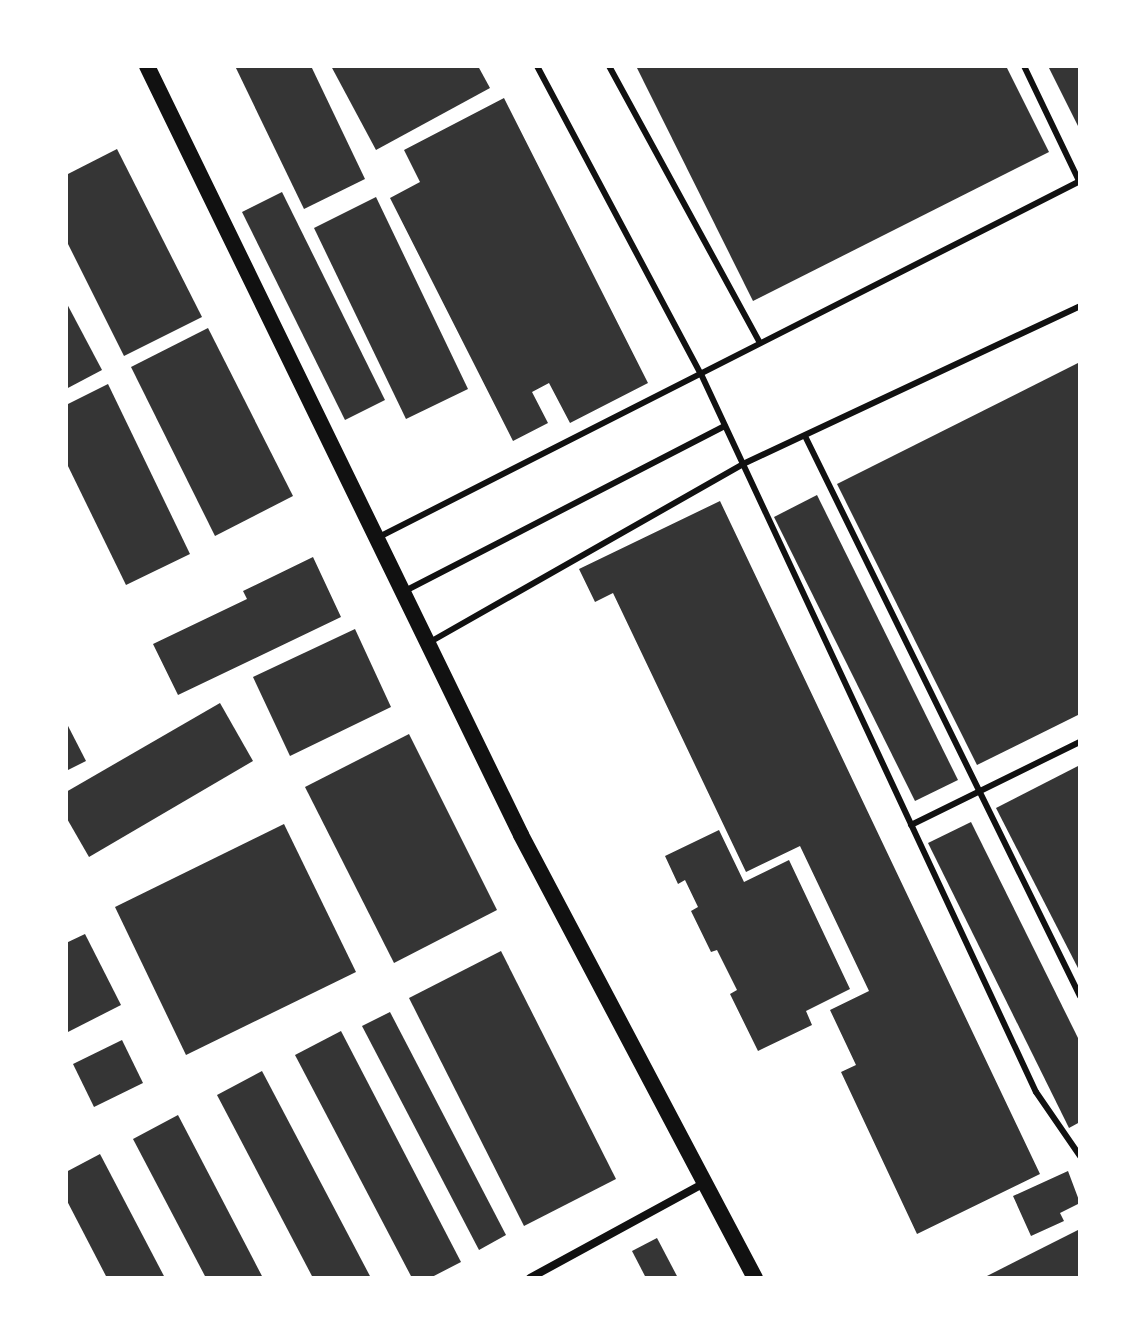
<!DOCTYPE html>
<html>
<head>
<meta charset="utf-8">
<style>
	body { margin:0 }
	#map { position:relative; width:1146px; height:1344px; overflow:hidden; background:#fff; font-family:Roboto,sans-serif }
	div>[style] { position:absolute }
	.building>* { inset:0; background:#353535 }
	.service>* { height:6px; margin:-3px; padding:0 3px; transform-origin:3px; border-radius:3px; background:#111 }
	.minor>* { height:8px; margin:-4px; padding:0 4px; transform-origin:4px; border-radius:4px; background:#111 }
	.secondary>* { height:16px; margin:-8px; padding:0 8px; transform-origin:8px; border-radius:8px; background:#111 }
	span { translate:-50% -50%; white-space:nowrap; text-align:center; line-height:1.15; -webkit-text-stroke:8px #fff; paint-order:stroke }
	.frame { position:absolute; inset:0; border:68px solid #fff; pointer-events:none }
</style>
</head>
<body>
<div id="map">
	<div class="building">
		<i style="clip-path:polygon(235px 66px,311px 66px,365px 179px,304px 209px)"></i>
		<i style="clip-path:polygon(331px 66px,478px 66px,490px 88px,376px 150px)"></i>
		<i style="clip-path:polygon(636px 66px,1006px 66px,1049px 152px,753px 301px)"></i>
		<i style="clip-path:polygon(1048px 66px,1080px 66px,1080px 130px)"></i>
		<i style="clip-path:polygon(504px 98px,648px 383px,570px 423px,549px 383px,532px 392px,548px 423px,513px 441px,390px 198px,420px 182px,404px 150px)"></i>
		<i style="clip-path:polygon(117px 149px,202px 317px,124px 356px,66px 240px,66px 175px)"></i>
		<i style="clip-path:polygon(282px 192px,385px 400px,345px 420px,242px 212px)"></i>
		<i style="clip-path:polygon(376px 197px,468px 389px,406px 419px,314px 228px)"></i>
		<i style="clip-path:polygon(66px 302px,102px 370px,66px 389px)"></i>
		<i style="clip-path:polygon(208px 328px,293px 496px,215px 536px,131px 367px)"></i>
		<i style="clip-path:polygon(1080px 362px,1080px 714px,977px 765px,837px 484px)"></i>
		<i style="clip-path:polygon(108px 384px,190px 554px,126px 585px,66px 462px,66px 405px)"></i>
		<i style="clip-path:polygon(817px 495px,958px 780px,915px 801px,774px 517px)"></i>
		<i style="clip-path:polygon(720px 501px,1040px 1174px,917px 1234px,841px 1072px,856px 1065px,830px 1010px,869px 991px,800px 846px,746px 872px,613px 593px,595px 602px,579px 569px)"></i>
		<i style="clip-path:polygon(313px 557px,341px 617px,178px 695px,153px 644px,247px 599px,243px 591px)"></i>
		<i style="clip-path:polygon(355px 629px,391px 707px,290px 756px,253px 677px)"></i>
		<i style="clip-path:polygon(220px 703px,253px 761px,89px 857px,66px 817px,66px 792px)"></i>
		<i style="clip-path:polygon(66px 722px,86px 761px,66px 771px)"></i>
		<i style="clip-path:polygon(409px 734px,497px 910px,394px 963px,305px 787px)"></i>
		<i style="clip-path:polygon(1080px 765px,1080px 972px,996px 808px)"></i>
		<i style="clip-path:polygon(971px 822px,1080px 1042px,1080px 1122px,1069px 1128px,928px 843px)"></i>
		<i style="clip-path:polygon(284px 824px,356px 972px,186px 1055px,115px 907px)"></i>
		<i style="clip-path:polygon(719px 830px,744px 882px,789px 860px,850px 989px,806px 1011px,812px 1025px,758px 1051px,730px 994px,737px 990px,717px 950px,711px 952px,691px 911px,698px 907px,685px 880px,678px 884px,665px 856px)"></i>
		<i style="clip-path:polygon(85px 934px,121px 1005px,66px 1033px,66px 943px)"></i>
		<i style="clip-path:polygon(501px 951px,616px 1179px,524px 1226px,409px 998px)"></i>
		<i style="clip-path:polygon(390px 1012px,506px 1235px,479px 1250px,362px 1026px)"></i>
		<i style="clip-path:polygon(341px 1031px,461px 1262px,430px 1278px,412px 1278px,295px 1055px)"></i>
		<i style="clip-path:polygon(122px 1040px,143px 1083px,94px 1107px,73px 1064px)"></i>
		<i style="clip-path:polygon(262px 1071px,371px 1278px,313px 1278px,217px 1095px)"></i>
		<i style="clip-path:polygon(178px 1115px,263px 1278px,206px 1278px,133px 1139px)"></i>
		<i style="clip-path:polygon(100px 1154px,165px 1278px,107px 1278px,66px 1199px,66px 1172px)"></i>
		<i style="clip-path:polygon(1068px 1171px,1080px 1203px,1060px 1213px,1064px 1221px,1031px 1236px,1013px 1196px)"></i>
		<i style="clip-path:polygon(1080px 1229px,1080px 1278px,983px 1278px)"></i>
		<i style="clip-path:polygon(657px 1238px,678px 1278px,646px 1278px,632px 1251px)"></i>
	</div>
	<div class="service">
		<i style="left:537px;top:66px;width:349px;rotate:62deg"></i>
		<i style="left:701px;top:374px;width:792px;rotate:64.99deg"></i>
		<i style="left:1036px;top:1092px;width:78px;rotate:55.5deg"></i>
		<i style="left:609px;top:66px;width:315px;rotate:61.4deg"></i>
		<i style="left:1024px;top:66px;width:130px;rotate:64.4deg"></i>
		<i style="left:805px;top:436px;width:624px;rotate:63.85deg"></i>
		<i style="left:377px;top:538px;width:788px;rotate:-26.92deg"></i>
		<i style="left:403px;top:592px;width:362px;rotate:-27.3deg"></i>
		<i style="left:430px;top:642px;width:360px;rotate:-29.6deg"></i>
		<i style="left:743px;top:464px;width:372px;rotate:-25.1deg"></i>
		<i style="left:911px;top:825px;width:188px;rotate:-26.2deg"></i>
	</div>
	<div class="minor">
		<i style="left:530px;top:1278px;width:198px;rotate:-28.6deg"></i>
	</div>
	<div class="secondary">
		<i style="left:147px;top:66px;width:855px;rotate:64.06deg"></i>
		<i style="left:521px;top:835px;width:501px;rotate:62.16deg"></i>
	</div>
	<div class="frame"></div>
</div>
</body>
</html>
